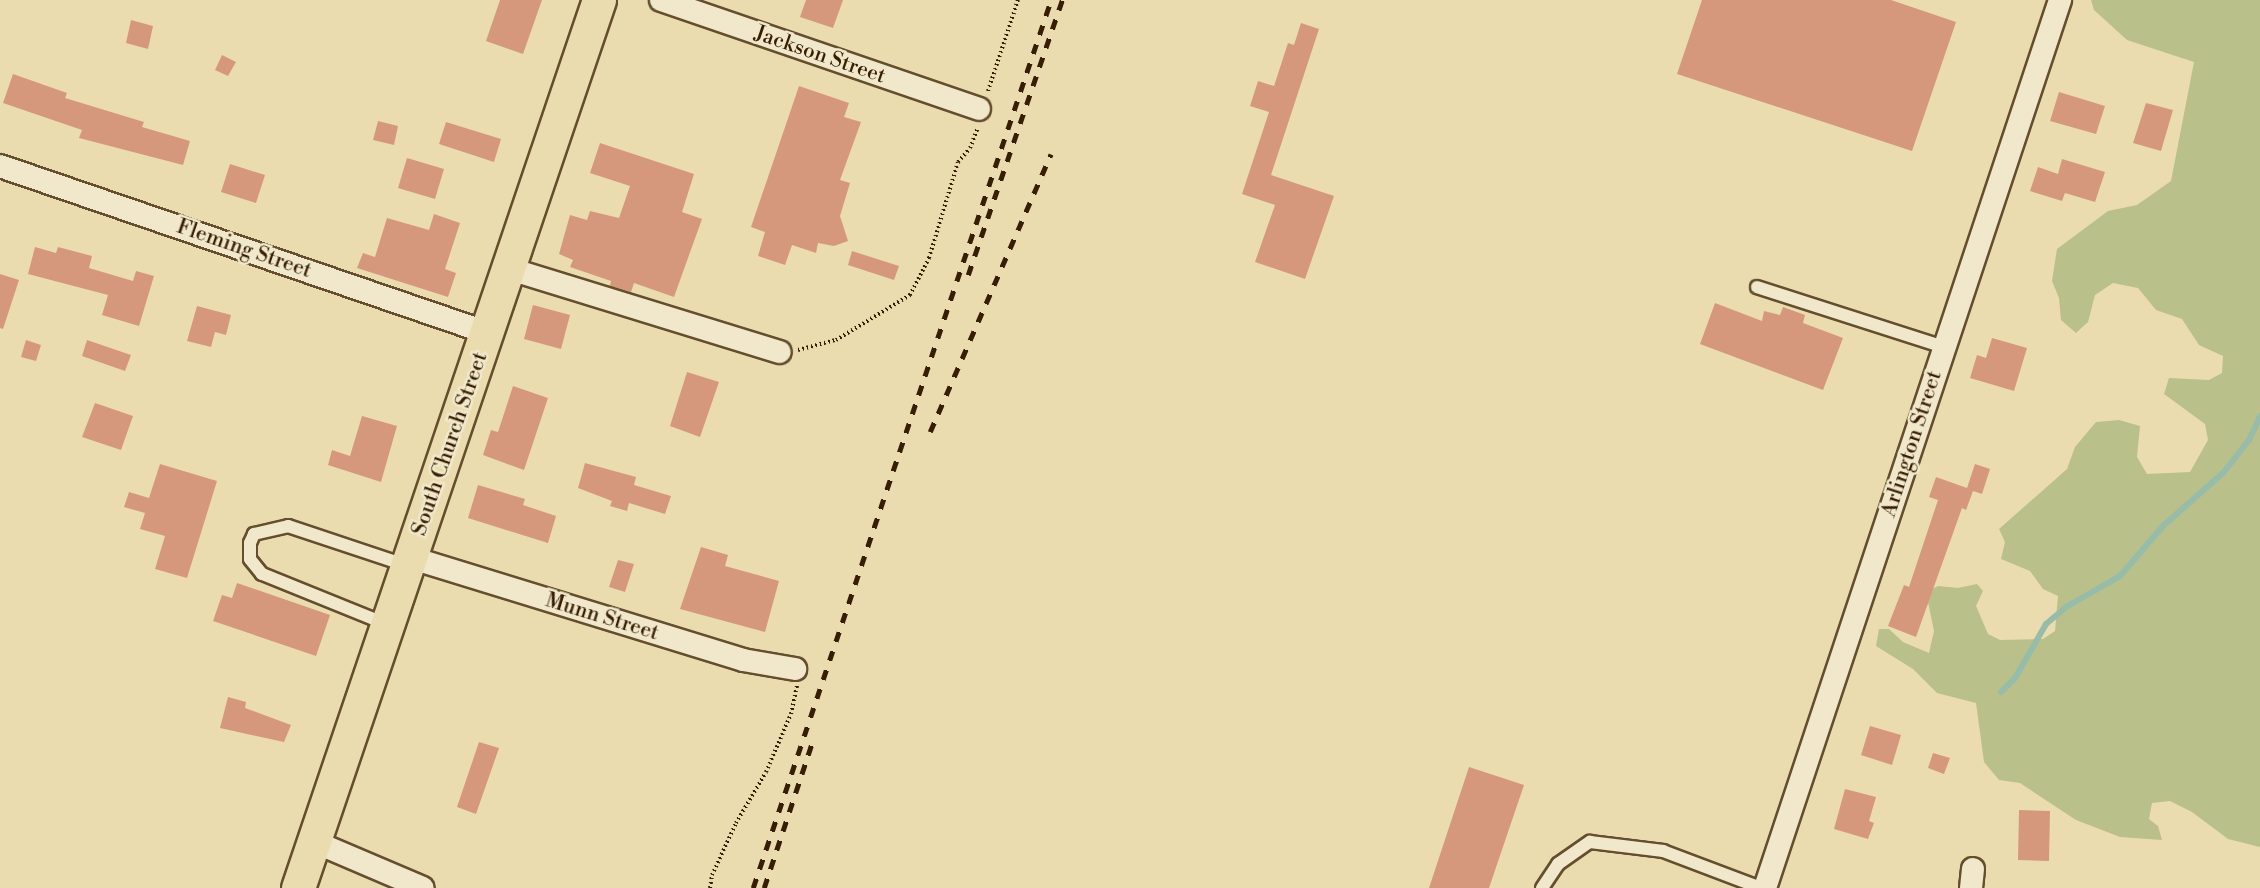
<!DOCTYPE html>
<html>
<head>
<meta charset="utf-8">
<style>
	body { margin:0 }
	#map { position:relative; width:2260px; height:888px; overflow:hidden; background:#eadcaf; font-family:"Libre Bodoni",serif }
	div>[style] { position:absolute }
	.green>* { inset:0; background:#b9c089 }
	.stream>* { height:6px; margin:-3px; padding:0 3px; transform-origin:3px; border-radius:3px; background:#98bcaa }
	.building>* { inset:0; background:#d6987d }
	.path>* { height:4px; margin-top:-2px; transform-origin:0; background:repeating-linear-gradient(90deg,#371e02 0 1.5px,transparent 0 4.5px) }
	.roads { filter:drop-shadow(2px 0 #644e2d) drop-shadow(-2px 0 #644e2d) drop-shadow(0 2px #644e2d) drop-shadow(0 -2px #644e2d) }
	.lane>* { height:12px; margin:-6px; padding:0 6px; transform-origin:6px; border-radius:6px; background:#f1e8cb }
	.street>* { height:22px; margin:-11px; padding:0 11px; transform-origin:11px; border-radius:11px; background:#f1e8cb }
	.primary>* { height:33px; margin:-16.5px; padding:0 16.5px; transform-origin:16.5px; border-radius:16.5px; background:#eadcaf }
	.rail>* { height:4.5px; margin-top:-2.25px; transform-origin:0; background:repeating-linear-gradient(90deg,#371e02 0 10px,transparent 0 20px) }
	span { translate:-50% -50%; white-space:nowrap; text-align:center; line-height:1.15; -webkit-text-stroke:5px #f1e8cb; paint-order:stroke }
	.street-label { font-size:21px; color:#371e02 }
</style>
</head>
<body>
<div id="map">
	<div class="green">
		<i style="clip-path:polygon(2091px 0,2260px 0,2260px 847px,2228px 839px,2192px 812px,2170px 801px,2152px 803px,2149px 819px,2158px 826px,2162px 840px,2120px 837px,2076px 820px,2020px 783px,1999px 780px,1984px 762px,1976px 703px,1937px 693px,1913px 669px,1876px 646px,1879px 629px,1889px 629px,1903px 642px,1929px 653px,1934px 631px,1926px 592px,1938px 586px,1958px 588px,1977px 584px,1983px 591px,1976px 606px,1988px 634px,2000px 640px,2043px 639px,2055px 631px,2058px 596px,2043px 589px,2030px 571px,2001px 559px,2005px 542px,1999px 529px,2067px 469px,2075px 447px,2096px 422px,2119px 420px,2140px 426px,2137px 457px,2147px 474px,2190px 472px,2208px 440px,2205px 424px,2164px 394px,2169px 378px,2209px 380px,2222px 373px,2223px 356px,2199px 345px,2182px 319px,2156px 310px,2138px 288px,2113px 283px,2095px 295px,2088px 322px,2076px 333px,2061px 320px,2059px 298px,2052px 281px,2057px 249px,2108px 211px,2137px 205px,2171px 181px,2194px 62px,2127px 40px,2094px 10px)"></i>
	</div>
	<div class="stream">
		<i style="left:2001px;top:692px;width:20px;rotate:-45deg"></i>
		<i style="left:2015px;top:678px;width:62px;rotate:-60.1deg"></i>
		<i style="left:2046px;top:624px;width:26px;rotate:-40deg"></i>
		<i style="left:2066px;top:607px;width:62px;rotate:-29.9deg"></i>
		<i style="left:2120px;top:576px;width:66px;rotate:-49.3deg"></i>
		<i style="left:2163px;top:526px;width:80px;rotate:-41.5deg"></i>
		<i style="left:2223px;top:473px;width:42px;rotate:-51.8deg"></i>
		<i style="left:2249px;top:440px;width:26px;rotate:-65deg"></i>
	</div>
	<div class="building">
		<i style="clip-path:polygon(500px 0,542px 0,523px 54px,486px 41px)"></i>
		<i style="clip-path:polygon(806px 0,843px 0,833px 28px,800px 17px)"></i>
		<i style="clip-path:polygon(1702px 0,1891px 0,1956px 22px,1912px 151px,1677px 74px)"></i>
		<i style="clip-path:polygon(131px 20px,153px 26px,148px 49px,126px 43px)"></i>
		<i style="clip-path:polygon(1301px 23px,1319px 29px,1271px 175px,1334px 196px,1305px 279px,1255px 262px,1275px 205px,1242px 194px,1269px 112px,1250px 106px,1258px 81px,1274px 86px,1288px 43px,1294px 45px)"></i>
		<i style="clip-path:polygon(222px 55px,236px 62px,228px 76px,215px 70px)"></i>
		<i style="clip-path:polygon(13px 74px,67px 93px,65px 98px,144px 122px,142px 127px,190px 141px,183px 165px,79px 138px,82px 130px,3px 103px)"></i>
		<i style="clip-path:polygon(799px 86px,849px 103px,844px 117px,861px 122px,840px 180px,850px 183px,840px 216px,848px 241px,834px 246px,818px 243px,816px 253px,792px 245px,785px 265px,758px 256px,765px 232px,751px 227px)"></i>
		<i style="clip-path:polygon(2059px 92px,2105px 106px,2096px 134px,2050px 121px)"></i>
		<i style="clip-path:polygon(2146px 103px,2173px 110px,2161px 151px,2133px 143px)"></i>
		<i style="clip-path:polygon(378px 121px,398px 126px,394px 145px,373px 140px)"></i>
		<i style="clip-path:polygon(446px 122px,501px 139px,494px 162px,439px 144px)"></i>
		<i style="clip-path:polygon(600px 143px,694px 174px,682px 212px,702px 219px,674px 297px,634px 283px,631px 292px,610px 286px,611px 281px,570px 267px,573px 260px,559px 254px,570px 215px,587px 220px,590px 211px,619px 218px,630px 186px,590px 173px)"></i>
		<i style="clip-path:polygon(407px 158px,444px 169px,435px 199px,398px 188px)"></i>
		<i style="clip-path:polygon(2062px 159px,2105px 172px,2095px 202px,2065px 193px,2062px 201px,2030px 191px,2038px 167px,2058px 174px)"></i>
		<i style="clip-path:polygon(230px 164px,265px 175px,256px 203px,221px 192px)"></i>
		<i style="clip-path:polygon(434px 214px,460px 223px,445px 269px,456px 273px,448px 297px,357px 268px,363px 253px,375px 257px,387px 218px,429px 230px)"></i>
		<i style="clip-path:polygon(35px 247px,56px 253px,58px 247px,92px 256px,89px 268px,133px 281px,136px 271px,154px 276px,139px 326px,102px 315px,108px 295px,28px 274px)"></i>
		<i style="clip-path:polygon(852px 251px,899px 266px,894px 280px,848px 265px)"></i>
		<i style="clip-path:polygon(0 274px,19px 280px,3px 329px,0 328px)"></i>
		<i style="clip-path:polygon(1715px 303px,1762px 321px,1764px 311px,1780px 315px,1783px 307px,1805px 315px,1803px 323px,1843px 338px,1823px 390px,1700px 344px)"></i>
		<i style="clip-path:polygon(533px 305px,570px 315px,561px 349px,524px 339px)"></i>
		<i style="clip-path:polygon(197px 306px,231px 315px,226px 335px,215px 332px,211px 347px,187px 341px)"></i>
		<i style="clip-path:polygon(1992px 338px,2027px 348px,2014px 391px,1970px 378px,1977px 355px,1986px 358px)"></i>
		<i style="clip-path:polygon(26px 340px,41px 345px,36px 361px,21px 357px)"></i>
		<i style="clip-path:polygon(87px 340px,131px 355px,125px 371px,82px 356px)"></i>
		<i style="clip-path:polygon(687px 372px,719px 382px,700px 437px,670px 426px)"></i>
		<i style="clip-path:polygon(513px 386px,548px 398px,524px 470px,483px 455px,491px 430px,498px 432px)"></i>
		<i style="clip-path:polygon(95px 403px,133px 416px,121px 450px,82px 437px)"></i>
		<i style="clip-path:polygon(362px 416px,397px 426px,381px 482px,328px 465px,332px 450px,350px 456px)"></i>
		<i style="clip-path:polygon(585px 463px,636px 477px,634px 485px,671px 496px,665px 514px,629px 503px,627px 511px,610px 506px,612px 501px,578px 488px)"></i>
		<i style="clip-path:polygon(160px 464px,217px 481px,187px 578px,155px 569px,165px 536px,140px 529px,145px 513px,124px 507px,129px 492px,149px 498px)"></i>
		<i style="clip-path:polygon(1975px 464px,1990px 469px,1982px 494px,1973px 491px,1966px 510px,1962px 508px,1916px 637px,1888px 626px,1904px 585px,1909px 587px,1938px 500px,1929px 497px,1936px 477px,1967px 488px)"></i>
		<i style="clip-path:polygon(478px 485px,525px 499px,523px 505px,556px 516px,548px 543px,468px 518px)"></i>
		<i style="clip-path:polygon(701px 547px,728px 555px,725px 566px,779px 581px,765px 632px,680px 609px)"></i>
		<i style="clip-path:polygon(618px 560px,634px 564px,625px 592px,609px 587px)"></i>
		<i style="clip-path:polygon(237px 583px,330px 615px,316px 656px,213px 621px,222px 595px,232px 598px)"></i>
		<i style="clip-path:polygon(228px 697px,246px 702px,245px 708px,291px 725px,284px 742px,220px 728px)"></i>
		<i style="clip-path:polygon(1870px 726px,1901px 735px,1892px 765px,1861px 755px)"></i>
		<i style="clip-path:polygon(479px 742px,499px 748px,476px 814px,457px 807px)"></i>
		<i style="clip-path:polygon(1933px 753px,1950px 758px,1944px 774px,1928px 768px)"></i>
		<i style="clip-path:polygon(1469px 767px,1524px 785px,1489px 888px,1429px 888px)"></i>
		<i style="clip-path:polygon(1845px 789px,1876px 797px,1869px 821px,1874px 823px,1868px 839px,1834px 829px)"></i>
		<i style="clip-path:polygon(2019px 810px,2050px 811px,2049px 861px,2018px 860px)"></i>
	</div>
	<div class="path">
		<i style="left:988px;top:91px;width:96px;rotate:-71.8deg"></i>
		<i style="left:798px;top:350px;width:39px;rotate:-15deg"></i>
		<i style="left:836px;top:340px;width:87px;rotate:-31.3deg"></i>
		<i style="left:910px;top:295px;width:42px;rotate:-62.8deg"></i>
		<i style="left:929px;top:258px;width:100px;rotate:-73.2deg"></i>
		<i style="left:958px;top:162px;width:18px;rotate:-49deg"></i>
		<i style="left:970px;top:148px;width:22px;rotate:-69deg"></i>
		<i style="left:710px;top:888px;width:13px;rotate:-81deg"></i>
		<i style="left:712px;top:875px;width:57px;rotate:-65.2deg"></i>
		<i style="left:736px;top:823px;width:59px;rotate:-59.5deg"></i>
		<i style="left:766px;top:772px;width:63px;rotate:-66.7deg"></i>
		<i style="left:791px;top:714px;width:29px;rotate:-78deg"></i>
	</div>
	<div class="roads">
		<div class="lane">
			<i style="left:1757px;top:287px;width:196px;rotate:17.8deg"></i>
			<i style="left:386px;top:624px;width:134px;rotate:-158deg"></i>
			<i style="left:262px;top:574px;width:19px;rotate:-129deg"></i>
			<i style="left:250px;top:559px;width:16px;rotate:-90deg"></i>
			<i style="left:250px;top:543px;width:10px;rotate:-66deg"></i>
			<i style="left:254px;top:534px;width:35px;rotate:-13deg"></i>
			<i style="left:288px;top:526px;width:123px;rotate:18.4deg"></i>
			<i style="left:1542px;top:888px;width:29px;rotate:-56deg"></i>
			<i style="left:1558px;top:864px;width:39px;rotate:-35deg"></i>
			<i style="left:1590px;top:842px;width:74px;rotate:7deg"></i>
			<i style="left:1663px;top:851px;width:105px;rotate:20.7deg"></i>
		</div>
		<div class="street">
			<i style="left:661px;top:0;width:336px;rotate:18.9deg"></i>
			<i style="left:0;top:166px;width:516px;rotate:18.89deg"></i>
			<i style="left:510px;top:269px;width:282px;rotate:17.1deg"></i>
			<i style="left:412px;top:558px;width:346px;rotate:17.1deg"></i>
			<i style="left:743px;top:660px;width:53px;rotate:9.8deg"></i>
			<i style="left:315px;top:842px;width:117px;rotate:23.1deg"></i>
			<i style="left:1765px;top:888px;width:936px;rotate:-71.62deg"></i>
			<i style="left:1971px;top:888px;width:19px;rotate:-84deg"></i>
		</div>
		<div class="primary">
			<i style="left:298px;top:888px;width:938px;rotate:-71.28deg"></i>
		</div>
	</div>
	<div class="rail">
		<i style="left:968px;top:275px;width:291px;rotate:-71.1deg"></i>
		<i style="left:930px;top:432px;width:303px;rotate:-66.5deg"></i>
		<i style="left:753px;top:888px;width:937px;rotate:-71.45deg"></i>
		<i style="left:764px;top:888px;width:159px;rotate:-71.7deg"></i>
	</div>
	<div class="street-label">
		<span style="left:820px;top:55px;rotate:19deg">Jackson Street</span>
		<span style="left:244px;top:249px;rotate:19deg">Fleming Street</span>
		<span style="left:450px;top:444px;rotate:-71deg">South Church Street</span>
		<span style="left:1912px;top:444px;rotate:-72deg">Arlington Street</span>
		<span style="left:602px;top:617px;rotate:17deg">Munn Street</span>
	</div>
</div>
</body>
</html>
